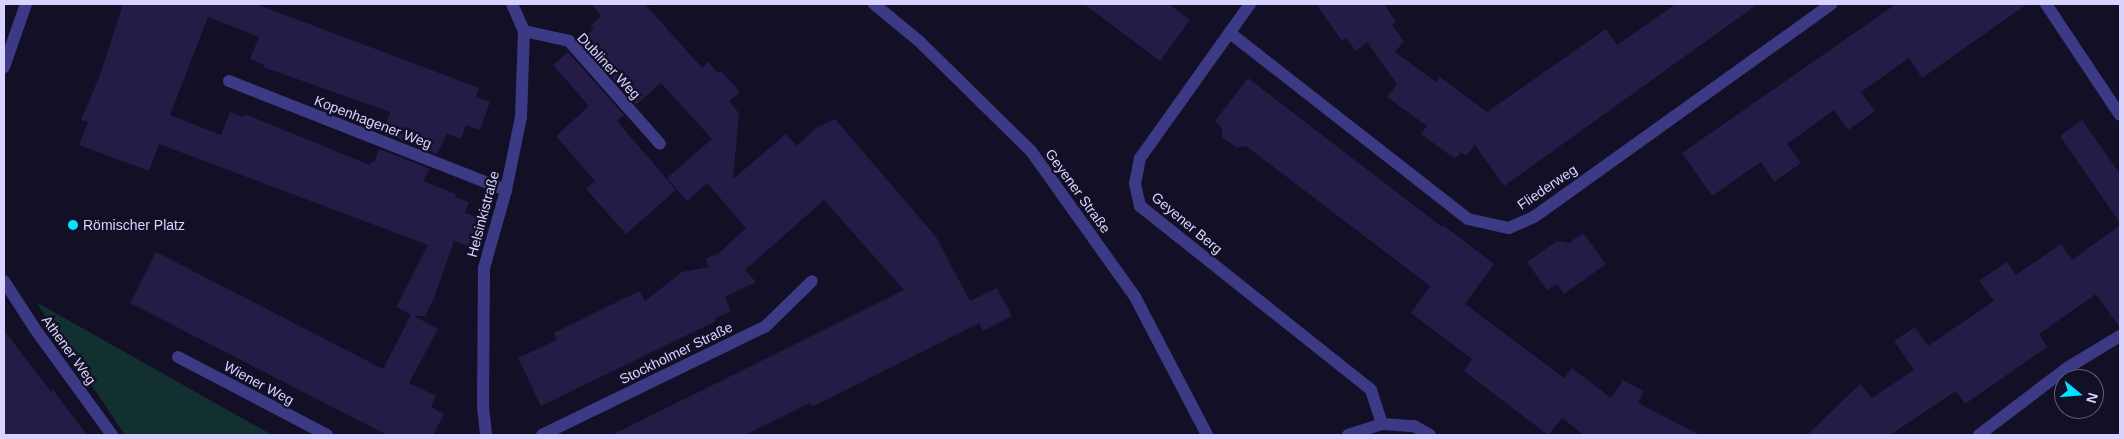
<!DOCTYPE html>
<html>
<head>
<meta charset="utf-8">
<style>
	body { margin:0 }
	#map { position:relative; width:2124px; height:439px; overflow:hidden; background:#130f26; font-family:Arial,sans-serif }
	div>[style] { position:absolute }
	.green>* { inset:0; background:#12302f }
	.building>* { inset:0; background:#241b47 }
	.minor>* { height:12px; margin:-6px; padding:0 6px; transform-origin:6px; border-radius:6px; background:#3d3a85 }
	.tertiary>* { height:12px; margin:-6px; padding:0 6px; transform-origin:6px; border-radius:6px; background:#3d3a85 }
	.dots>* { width:14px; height:14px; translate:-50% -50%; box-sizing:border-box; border:2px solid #130f26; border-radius:50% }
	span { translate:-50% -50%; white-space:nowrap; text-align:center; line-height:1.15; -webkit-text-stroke:4.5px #130f26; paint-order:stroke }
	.street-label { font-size:14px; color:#d9d4ff }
	.poi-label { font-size:14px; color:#d9d4ff }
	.left { translate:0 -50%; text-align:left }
	.frame { position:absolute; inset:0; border:5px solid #d9d4ff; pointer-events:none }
	.north { position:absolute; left:2054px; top:369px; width:50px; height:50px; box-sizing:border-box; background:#130f26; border:1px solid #625e7d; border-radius:50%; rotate:107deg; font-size:14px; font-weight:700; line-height:20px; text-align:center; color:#d9d4ff }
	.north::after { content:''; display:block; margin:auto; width:18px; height:22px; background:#00e5ff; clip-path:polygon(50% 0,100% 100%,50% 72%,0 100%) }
</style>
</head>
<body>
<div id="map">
	<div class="green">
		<i style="clip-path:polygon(36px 302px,272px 435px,125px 435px)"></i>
	</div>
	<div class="building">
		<i style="clip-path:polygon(123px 4px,256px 4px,479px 88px,476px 97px,490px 102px,480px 130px,466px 125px,461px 139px,447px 134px,437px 154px,384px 133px,390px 112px,263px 67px,264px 65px,250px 59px,259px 37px,208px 17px,170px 115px,221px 135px,230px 112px,244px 117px,245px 114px,370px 165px,371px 162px,374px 163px,379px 149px,430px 169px,423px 181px,456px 194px,455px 197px,469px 202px,465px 213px,479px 218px,468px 246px,454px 241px,434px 298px,425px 316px,414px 316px,438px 329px,409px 383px,436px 396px,431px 407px,444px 414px,433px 435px,387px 435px,130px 303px,156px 252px,383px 369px,411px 315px,396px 307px,428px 245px,159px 144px,149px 171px,79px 145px,88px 122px,81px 120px,100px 75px)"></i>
		<i style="clip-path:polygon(591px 4px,645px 4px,702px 68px,708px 62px,718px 73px,721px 71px,740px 92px,729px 101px,739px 113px,733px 179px,786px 134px,797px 146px,816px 128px,835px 119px,936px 237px,970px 301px,997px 288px,1012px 316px,983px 331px,979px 323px,812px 407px,810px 403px,745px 435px,612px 435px,904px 290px,824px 200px,745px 270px,756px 282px,725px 297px,731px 311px,715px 318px,716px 321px,541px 406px,518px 358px,557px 340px,554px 333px,627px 297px,640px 291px,645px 301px,682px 272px,709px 267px,705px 259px,719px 253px,746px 228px,707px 183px,687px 201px,667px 178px,712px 139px,661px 83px,636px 105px,580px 41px,594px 29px,590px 26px,601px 16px)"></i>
		<i style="clip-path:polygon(1084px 4px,1169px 4px,1190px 20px,1160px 61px)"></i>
		<i style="clip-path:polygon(1316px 4px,1384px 4px,1396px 22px,1392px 25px,1404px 41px,1395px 52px,1436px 82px,1440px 77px,1487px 112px,1606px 29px,1617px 45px,1676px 4px,1758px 4px,1504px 186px,1475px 145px,1466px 156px,1461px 152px,1455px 159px,1421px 134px,1427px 126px,1387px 97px,1397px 84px,1367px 42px,1356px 51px,1346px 38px,1342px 41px)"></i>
		<i style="clip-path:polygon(1896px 4px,2027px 4px,1922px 78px,1909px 58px,1861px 92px,1875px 111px,1848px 130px,1834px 110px,1787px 144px,1801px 163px,1774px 182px,1761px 162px,1712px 196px,1682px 153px)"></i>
		<i style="clip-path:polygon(568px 52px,624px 115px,617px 121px,676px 190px,626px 234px,586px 189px,595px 181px,556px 136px,589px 106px,553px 65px)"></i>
		<i style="clip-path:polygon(1248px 78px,1442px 227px,1443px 225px,1494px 264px,1465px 304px,1564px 378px,1572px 368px,1611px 398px,1623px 380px,1644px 391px,1638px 403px,1700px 435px,1584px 435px,1562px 418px,1548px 435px,1464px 371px,1472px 359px,1411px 313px,1430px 286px,1246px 146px,1237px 148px,1222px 137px,1222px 128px,1215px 121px)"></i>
		<i style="clip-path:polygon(2082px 120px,2120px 174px,2120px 223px,2060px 136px)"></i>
		<i style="clip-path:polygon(2120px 225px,2120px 328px,2096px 294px,2039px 334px,2047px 347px,1965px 404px,1956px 391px,1890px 435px,1807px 435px,1860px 384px,1872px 398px,1914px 370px,1894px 341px,1915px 327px,1928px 346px,1994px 301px,1979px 281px,2007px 262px,2016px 275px,2061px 244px,2072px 260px)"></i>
		<i style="clip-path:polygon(1583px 233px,1606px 264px,1564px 294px,1557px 284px,1547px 290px,1527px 262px,1557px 241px,1569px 243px)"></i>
		<i style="clip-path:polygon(4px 330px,51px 392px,53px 390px,87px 435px,4px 435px)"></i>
	</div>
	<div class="minor">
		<i style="left:1250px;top:4px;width:189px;rotate:125.5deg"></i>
		<i style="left:1140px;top:158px;width:26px;rotate:101deg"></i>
		<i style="left:1135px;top:184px;width:23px;rotate:77deg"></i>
		<i style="left:1140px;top:206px;width:295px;rotate:38.5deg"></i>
		<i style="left:1371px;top:390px;width:36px;rotate:72deg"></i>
		<i style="left:2046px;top:4px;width:133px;rotate:56.3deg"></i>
		<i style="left:524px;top:31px;width:46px;rotate:12.5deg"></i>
		<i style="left:569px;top:41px;width:137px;rotate:48.5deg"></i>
		<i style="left:1230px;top:33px;width:302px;rotate:38deg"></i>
		<i style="left:1468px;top:219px;width:42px;rotate:12.4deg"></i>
		<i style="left:1509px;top:228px;width:27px;rotate:-24deg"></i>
		<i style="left:1534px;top:217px;width:366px;rotate:-35.6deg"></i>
		<i style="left:4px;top:67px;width:67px;rotate:-70.8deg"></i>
		<i style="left:229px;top:81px;width:298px;rotate:21.5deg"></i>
		<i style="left:4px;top:281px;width:57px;rotate:57.1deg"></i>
		<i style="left:35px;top:329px;width:131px;rotate:54deg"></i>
		<i style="left:178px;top:357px;width:168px;rotate:27.6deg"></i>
		<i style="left:486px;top:435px;width:28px;rotate:-96deg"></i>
		<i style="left:483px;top:407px;width:139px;rotate:-89.6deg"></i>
		<i style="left:484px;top:268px;width:81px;rotate:-74.2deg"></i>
		<i style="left:506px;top:190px;width:75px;rotate:-78.4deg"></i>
		<i style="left:521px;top:117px;width:86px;rotate:-88deg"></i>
		<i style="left:524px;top:31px;width:30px;rotate:-114deg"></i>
		<i style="left:542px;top:435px;width:249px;rotate:-25.9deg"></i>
		<i style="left:766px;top:326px;width:64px;rotate:-44.4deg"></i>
		<i style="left:1979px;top:435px;width:111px;rotate:-37.3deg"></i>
		<i style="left:2067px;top:368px;width:62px;rotate:-31.1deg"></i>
	</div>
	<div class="tertiary">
		<i style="left:874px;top:4px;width:60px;rotate:39.6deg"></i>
		<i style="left:920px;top:42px;width:156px;rotate:44.5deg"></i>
		<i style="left:1031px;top:151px;width:179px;rotate:54.5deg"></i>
		<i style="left:1135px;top:297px;width:156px;rotate:62.4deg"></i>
		<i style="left:1348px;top:435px;width:36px;rotate:-18deg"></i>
		<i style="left:1382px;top:424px;width:32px;rotate:4deg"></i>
		<i style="left:1414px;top:426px;width:18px;rotate:29deg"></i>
	</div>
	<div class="dots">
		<i style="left:73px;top:225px;background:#00e5ff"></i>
	</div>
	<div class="street-label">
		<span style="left:609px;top:66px;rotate:47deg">Dubliner Weg</span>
		<span style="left:373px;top:122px;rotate:21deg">Kopenhagener Weg</span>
		<span style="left:1547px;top:187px;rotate:-34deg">Fliederweg</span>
		<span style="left:1078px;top:191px;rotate:54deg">Geyener Straße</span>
		<span style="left:483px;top:214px;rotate:-75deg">Helsinkistraße</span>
		<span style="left:1187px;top:223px;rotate:40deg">Geyener Berg</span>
		<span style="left:69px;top:350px;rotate:54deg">Athener Weg</span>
		<span style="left:676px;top:353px;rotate:-26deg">Stockholmer Straße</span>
		<span style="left:259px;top:383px;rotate:28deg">Wiener Weg</span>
	</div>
	<div class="poi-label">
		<span class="left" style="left:83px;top:225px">Römischer Platz</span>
	</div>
	<div class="frame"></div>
	<div class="north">N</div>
</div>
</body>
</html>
